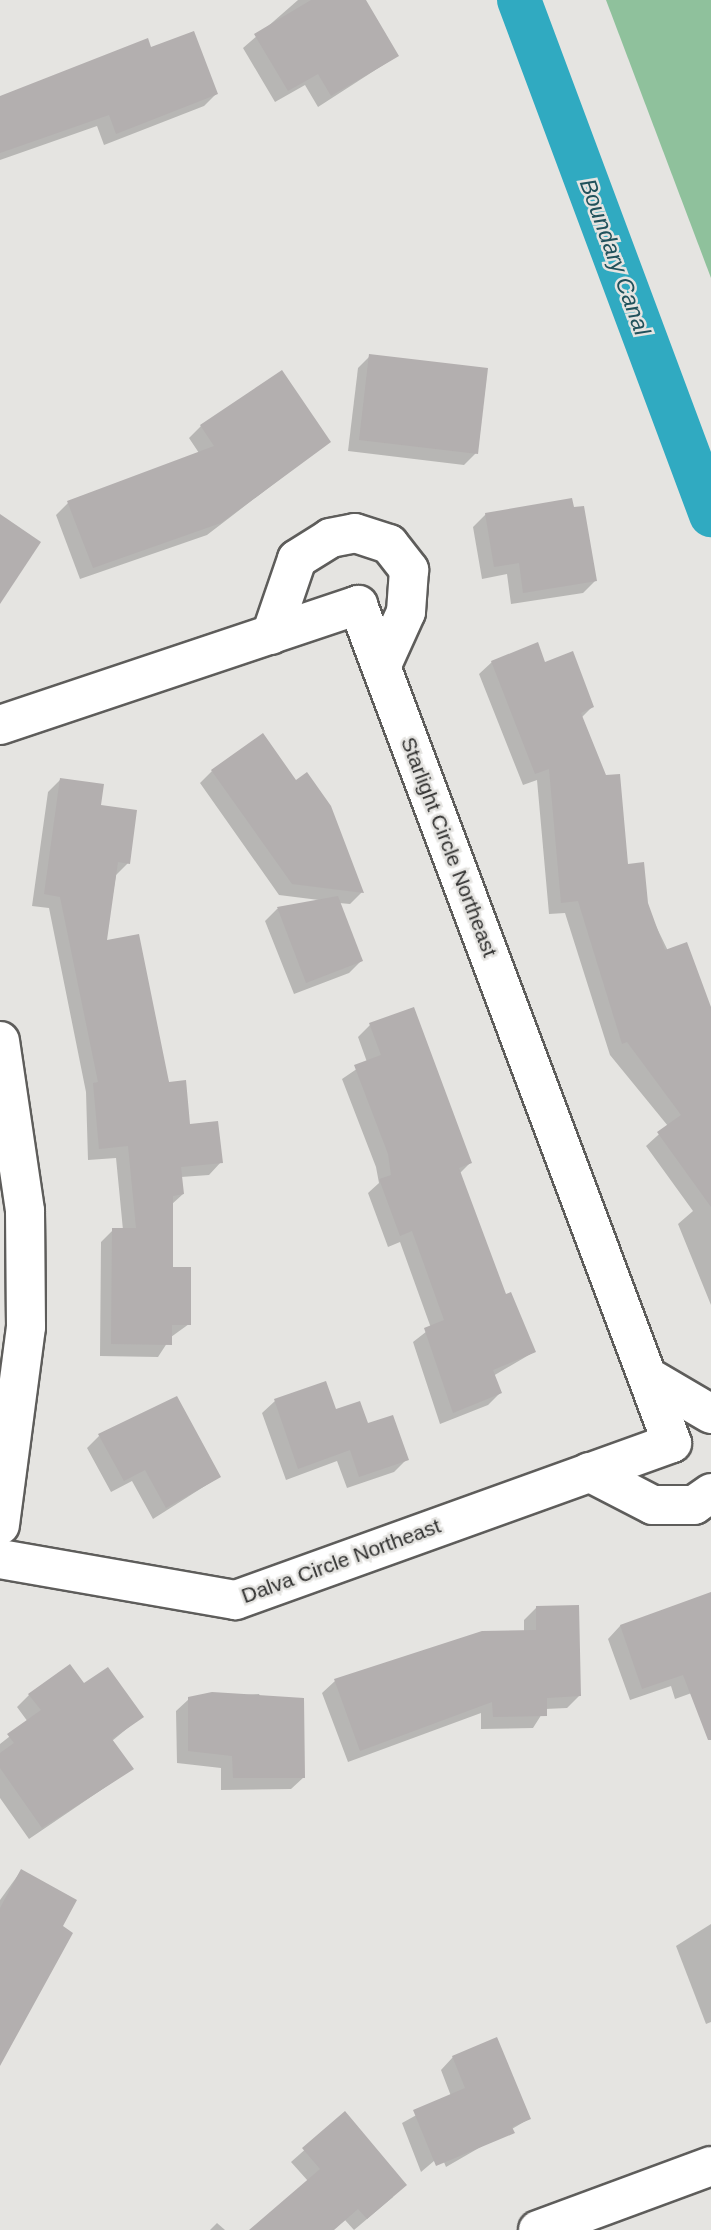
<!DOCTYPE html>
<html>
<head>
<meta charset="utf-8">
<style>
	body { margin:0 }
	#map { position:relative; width:711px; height:2230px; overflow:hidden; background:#e5e4e1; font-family:Arial,sans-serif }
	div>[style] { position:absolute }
	.green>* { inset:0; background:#8fc19c }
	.shadow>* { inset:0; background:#0003 }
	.canal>* { height:44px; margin:-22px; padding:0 22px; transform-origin:22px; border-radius:22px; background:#30aac1 }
	.building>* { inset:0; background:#b3afaf }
	.roads { filter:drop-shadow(2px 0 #5e5d5b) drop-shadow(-2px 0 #5e5d5b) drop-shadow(0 2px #5e5d5b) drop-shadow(0 -2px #5e5d5b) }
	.minor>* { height:38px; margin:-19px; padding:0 19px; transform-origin:19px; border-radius:19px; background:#fff }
	.tertiary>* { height:38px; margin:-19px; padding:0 19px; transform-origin:19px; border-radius:19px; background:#fff }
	span { translate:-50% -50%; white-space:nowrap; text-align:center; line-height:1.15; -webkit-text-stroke:5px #e5e4e1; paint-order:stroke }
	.street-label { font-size:21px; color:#313130 }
	.water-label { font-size:23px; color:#20515b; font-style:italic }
</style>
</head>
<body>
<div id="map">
	<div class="green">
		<i style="clip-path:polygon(606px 0,711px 0,711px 278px)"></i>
	</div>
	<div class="shadow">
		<i style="clip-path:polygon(298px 0,364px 0,397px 56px,318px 107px,305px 85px,275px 102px,243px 48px)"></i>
		<i style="clip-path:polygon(150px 49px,216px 94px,204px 106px,104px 145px,97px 126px,0 160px,0 97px)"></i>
		<i style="clip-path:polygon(370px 356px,476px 453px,464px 465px,348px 451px,358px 368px)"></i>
		<i style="clip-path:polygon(201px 426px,328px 442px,207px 535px,80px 579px,56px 515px,68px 503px,199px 453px,189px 438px)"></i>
		<i style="clip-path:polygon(486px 514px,595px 581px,583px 593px,511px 604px,507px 574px,482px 579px,473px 527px)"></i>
		<i style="clip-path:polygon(492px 662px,544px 664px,592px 707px,581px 718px,627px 866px,711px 1040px,711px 1305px,678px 1224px,693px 1211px,646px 1146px,668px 1126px,610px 1055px,565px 913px,549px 914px,537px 780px,523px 785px,479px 674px)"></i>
		<i style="clip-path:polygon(212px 771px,362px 892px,350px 904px,339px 903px,361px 961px,349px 973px,294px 994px,265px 921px,277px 909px,319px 900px,279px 895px,200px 783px)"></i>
		<i style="clip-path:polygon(60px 780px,99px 807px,128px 863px,116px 875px,105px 942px,189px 1126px,221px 1162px,209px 1175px,181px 1177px,183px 1194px,171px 1205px,171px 1268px,189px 1324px,171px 1337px,158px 1357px,100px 1356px,101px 1242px,113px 1230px,123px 1230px,116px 1158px,88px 1160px,86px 1092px,49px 908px,32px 906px,48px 792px)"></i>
		<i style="clip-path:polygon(370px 1025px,470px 1163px,459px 1174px,505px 1297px,534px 1352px,493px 1376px,500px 1393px,488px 1405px,440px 1424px,413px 1342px,431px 1328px,400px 1242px,388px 1247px,368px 1193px,379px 1183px,376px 1167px,342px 1079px,367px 1062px,358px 1037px)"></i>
		<i style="clip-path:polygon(325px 1383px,335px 1411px,367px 1426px,407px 1459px,394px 1472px,347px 1488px,337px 1461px,286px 1480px,262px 1413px,275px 1401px)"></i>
		<i style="clip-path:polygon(99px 1436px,219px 1477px,153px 1519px,132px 1481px,111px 1492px,87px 1448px)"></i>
		<i style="clip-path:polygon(711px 1594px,711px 1686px,675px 1699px,671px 1686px,630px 1700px,608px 1639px,620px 1626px)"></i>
		<i style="clip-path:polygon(536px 1608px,579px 1696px,567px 1708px,545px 1709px,533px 1728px,481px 1729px,481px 1713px,348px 1762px,322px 1693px,335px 1681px,524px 1632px,524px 1620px)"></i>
		<i style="clip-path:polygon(84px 1685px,141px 1717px,112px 1741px,132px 1769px,29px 1839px,0 1798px,0 1744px,28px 1722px,17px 1707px,29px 1695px)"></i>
		<i style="clip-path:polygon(259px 1694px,304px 1777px,291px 1789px,221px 1790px,221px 1768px,177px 1763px,176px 1711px,189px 1699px)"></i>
		<i style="clip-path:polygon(21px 1871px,0 2054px,0 1900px)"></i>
		<i style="clip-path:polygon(711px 1924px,711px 2022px,706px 2024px,676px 1946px)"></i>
		<i style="clip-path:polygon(453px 2057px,529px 2119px,446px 2167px,441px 2155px,421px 2172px,402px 2123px,451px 2096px,441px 2070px)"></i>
		<i style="clip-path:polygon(345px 2114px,393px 2197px,354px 2230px,345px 2220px,333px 2230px,252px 2230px,308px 2181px,291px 2162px)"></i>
		<i style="clip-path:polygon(217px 2223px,225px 2230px,210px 2230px)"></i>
	</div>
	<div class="canal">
		<i style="left:519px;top:0;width:550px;rotate:69.55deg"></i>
	</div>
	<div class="building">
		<i style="clip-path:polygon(311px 0,366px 0,399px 56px,331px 96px,318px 74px,288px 91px,254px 34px)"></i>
		<i style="clip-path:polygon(194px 31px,218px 94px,116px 134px,109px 115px,0 153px,0 96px,148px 38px,151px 47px)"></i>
		<i style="clip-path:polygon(369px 354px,488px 368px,478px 454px,359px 440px)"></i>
		<i style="clip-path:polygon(282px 370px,331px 442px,221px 523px,93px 568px,67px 501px,214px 446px,200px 425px)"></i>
		<i style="clip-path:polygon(572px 498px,574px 507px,584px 506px,597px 581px,523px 593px,519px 563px,494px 567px,485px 513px)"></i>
		<i style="clip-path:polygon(0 514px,41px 542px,0 604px)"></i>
		<i style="clip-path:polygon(538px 642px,545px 662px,573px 651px,594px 707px,581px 713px,606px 775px,620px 774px,628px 864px,644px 862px,648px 903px,665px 950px,687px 942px,711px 1007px,711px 1207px,657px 1132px,681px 1115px,627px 1042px,622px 1044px,578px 901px,561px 903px,549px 769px,535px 774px,491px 661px)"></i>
		<i style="clip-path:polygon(263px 733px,296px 780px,307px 772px,331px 806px,364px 893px,292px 884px,211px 770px)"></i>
		<i style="clip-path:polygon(60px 778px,104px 784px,101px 805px,137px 810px,130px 864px,118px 862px,107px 940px,139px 934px,169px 1082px,186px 1080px,190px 1124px,218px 1121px,223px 1163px,181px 1167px,184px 1194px,173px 1196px,173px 1267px,191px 1267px,191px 1325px,172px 1325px,172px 1345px,111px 1344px,112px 1228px,136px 1228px,128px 1146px,99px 1149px,93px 1083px,98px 1082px,60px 897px,44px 894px)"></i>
		<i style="clip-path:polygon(338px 896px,363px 961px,306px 983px,277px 907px)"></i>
		<i style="clip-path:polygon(414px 1007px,472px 1163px,459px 1168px,506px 1294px,511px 1292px,536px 1352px,493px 1370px,502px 1393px,453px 1413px,424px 1328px,444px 1320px,412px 1231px,400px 1236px,379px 1179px,391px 1175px,388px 1154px,354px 1065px,381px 1055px,369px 1023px)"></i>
		<i style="clip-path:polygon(326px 1381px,336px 1409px,360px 1401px,368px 1423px,393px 1415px,409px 1460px,359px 1477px,350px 1450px,298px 1469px,274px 1399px)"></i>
		<i style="clip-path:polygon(177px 1396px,221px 1477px,166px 1508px,145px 1470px,124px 1481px,98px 1434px)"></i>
		<i style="clip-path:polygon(711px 1592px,711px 1740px,708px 1740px,683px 1675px,642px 1689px,620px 1625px)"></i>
		<i style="clip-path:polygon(579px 1605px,581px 1696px,547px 1698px,547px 1716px,493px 1717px,492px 1702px,360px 1751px,334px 1679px,482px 1631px,536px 1630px,536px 1606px)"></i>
		<i style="clip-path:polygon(70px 1664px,84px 1683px,108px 1667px,144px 1717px,112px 1739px,134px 1769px,42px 1828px,0 1768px,0 1753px,14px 1743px,7px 1734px,41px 1710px,28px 1694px)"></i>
		<i style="clip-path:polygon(212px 1692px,304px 1698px,305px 1778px,233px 1778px,232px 1756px,188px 1751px,188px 1697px)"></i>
		<i style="clip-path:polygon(21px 1869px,77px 1900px,63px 1926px,73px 1933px,0 2066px,0 1908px)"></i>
		<i style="clip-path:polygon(497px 2037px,531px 2119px,512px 2127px,515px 2133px,436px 2166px,413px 2110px,465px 2088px,452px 2056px)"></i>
		<i style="clip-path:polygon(345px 2111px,407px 2185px,367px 2219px,358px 2209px,334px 2230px,249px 2230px,320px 2169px,302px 2148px)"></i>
	</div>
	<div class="roads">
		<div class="minor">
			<i style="left:271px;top:635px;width:80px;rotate:-71.1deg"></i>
			<i style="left:297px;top:559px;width:39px;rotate:-32deg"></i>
			<i style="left:330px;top:538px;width:25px;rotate:-11deg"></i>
			<i style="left:355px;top:533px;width:36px;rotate:18deg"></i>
			<i style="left:389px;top:544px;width:33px;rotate:52deg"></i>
			<i style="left:409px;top:570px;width:42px;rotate:94.1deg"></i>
			<i style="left:406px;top:612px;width:60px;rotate:114.4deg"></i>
			<i style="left:0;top:725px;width:378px;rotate:-18.5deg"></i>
			<i style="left:358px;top:605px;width:895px;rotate:69.46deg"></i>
			<i style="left:672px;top:1443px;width:464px;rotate:160.2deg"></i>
			<i style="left:235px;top:1600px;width:239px;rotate:-170.1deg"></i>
			<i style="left:648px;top:1377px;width:73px;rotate:30.4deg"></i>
			<i style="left:589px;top:1472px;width:72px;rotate:27.3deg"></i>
			<i style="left:653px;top:1505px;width:41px"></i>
			<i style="left:694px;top:1505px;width:21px;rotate:-35deg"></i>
			<i style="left:538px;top:2230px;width:184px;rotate:-20.3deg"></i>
		</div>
		<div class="tertiary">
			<i style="left:0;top:1041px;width:172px;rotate:81.6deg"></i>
			<i style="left:25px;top:1211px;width:116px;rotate:89.5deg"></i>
			<i style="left:26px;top:1327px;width:200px;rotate:97.5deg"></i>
		</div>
	</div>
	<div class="street-label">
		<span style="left:449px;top:847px;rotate:69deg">Starlight Circle Northeast</span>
		<span style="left:341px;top:1561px;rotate:-20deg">Dalva Circle Northeast</span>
	</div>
	<div class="water-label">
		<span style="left:615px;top:257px;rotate:70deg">Boundary Canal</span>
	</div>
</div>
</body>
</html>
